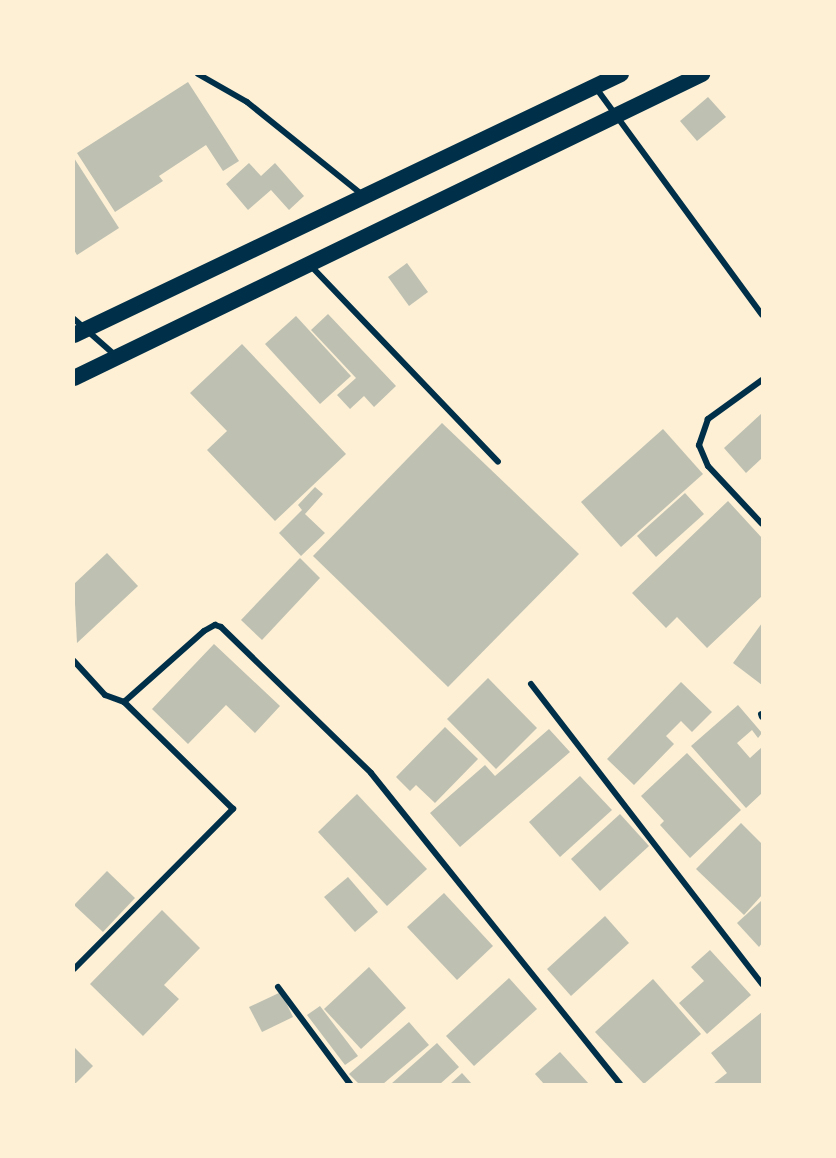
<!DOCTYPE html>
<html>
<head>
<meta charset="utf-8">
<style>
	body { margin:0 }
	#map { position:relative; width:836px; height:1158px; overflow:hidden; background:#fdf0d5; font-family:Roboto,sans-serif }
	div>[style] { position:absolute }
	.building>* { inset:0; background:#bec0b2 }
	.minor>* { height:6px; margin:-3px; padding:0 3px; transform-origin:3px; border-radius:3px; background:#003049 }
	.trunk>* { height:16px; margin:-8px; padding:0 8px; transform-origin:8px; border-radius:8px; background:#003049 }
	span { translate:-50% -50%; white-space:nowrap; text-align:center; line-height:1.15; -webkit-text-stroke:6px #fdf0d5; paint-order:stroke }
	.frame { position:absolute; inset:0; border:75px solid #fdf0d5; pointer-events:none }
</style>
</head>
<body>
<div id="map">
	<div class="building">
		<i style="clip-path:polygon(188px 82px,239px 161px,223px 171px,206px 145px,159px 176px,163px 181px,115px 212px,77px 153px)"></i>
		<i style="clip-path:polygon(708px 97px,726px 117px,697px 141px,680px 121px)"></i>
		<i style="clip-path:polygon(74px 158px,119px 228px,77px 255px,74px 250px)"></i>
		<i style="clip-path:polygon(249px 163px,261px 176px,275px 163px,304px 196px,289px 210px,271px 190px,248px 210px,226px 184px)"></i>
		<i style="clip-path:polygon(407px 263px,428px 292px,409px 306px,388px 277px)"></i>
		<i style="clip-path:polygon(328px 314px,396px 386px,374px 407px,364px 396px,350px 409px,337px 395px,356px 378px,311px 330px)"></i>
		<i style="clip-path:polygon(296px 316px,351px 376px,320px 404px,265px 344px)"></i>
		<i style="clip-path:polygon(242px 344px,346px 454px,275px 521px,207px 450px,227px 431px,190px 393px)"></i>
		<i style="clip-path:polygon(762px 413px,762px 458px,746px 473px,724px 448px)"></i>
		<i style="clip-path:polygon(442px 423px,579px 554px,448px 687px,313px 556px)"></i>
		<i style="clip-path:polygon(663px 429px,703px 474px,621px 547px,581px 502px)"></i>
		<i style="clip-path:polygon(315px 487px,323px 494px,305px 514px,325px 533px,301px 556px,279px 533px,302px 510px,298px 505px)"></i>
		<i style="clip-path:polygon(685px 493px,704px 514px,656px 557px,637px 536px)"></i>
		<i style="clip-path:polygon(728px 501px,762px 538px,762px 596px,707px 648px,677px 617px,666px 628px,632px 593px)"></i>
		<i style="clip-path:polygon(107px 553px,138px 586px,77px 643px,74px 584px)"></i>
		<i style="clip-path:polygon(300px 558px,320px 578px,262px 640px,241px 620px)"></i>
		<i style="clip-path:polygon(762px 623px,762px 685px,733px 663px)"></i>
		<i style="clip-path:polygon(214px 644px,280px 706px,255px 733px,226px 705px,188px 744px,152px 709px)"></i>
		<i style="clip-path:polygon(488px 678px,537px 728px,496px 769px,447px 719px)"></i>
		<i style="clip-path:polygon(681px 682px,712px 712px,692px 732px,681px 721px,666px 736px,674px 744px,634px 785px,607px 759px)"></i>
		<i style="clip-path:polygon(738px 705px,762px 733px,758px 738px,752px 730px,737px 743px,750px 758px,762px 747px,762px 793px,746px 808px,691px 746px)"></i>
		<i style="clip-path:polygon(445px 727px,478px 759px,435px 803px,416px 785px,410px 791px,396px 777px)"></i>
		<i style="clip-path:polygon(549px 729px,570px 752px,460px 847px,430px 813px,485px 765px,495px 776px)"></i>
		<i style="clip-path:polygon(687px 753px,741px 810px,690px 858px,660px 825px,664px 821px,641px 796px)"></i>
		<i style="clip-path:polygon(580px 776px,612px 810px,560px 857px,529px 822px)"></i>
		<i style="clip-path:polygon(357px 794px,427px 869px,387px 906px,318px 832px)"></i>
		<i style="clip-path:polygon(620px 814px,649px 846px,600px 891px,571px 859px)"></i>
		<i style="clip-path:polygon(741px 823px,762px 844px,762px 895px,744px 915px,696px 869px)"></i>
		<i style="clip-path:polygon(107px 871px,135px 898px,103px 932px,74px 905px)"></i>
		<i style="clip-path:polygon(348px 877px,378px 912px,355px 932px,324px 897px)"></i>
		<i style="clip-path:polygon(444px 893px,493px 946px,457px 980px,407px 927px)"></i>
		<i style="clip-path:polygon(761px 901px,762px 943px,759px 947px,737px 923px)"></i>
		<i style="clip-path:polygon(162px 910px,200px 948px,164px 985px,179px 999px,143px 1036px,90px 984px)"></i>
		<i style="clip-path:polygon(605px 916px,629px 943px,571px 996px,547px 969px)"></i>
		<i style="clip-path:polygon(710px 950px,751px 995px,707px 1034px,679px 1003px,704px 981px,691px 967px)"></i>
		<i style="clip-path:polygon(369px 967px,406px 1008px,361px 1049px,324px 1009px)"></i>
		<i style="clip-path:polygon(509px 978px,537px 1009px,474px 1066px,446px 1036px)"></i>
		<i style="clip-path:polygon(653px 979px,701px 1034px,644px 1084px,595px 1032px)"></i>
		<i style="clip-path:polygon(281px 992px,293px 1017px,262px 1032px,249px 1007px)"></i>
		<i style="clip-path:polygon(320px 1006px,358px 1056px,345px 1065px,307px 1015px)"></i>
		<i style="clip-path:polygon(762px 1012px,762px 1084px,713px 1084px,727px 1073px,711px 1053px)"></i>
		<i style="clip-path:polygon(409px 1022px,429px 1045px,383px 1084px,359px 1084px,349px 1074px)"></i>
		<i style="clip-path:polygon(437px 1043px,459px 1067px,440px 1084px,391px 1084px)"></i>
		<i style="clip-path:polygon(74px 1047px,93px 1066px,75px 1084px,74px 1084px)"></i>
		<i style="clip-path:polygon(560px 1052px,589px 1084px,544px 1084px,535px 1074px)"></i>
		<i style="clip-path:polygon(462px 1073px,472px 1084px,450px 1084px)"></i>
	</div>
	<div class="minor">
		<i style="left:198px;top:74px;width:56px;rotate:29.7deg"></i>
		<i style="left:247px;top:102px;width:150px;rotate:38.8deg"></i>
		<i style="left:596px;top:88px;width:281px;rotate:53.8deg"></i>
		<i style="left:310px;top:265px;width:272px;rotate:46.3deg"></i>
		<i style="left:74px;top:319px;width:56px;rotate:41.4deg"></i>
		<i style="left:762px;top:380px;width:67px;rotate:144.2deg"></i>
		<i style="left:708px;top:419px;width:28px;rotate:109deg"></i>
		<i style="left:699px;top:445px;width:23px;rotate:67deg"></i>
		<i style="left:708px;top:466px;width:79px;rotate:47deg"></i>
		<i style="left:74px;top:661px;width:46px;rotate:47.6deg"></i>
		<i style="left:105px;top:695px;width:20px;rotate:20deg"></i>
		<i style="left:124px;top:702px;width:107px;rotate:-41.6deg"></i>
		<i style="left:204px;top:631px;width:13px;rotate:-29deg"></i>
		<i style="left:215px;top:625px;width:6px;rotate:18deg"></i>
		<i style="left:221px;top:627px;width:209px;rotate:44.2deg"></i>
		<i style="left:371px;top:773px;width:398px;rotate:51.3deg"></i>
		<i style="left:531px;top:684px;width:379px;rotate:52.4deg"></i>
		<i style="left:761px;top:714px;width:3px;rotate:72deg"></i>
		<i style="left:74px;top:969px;width:226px;rotate:-45.2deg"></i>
		<i style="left:233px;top:809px;width:153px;rotate:-135.5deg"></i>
		<i style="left:278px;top:987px;width:121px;rotate:53.4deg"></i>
	</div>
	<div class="trunk">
		<i style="left:74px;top:335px;width:606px;rotate:-25.51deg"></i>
		<i style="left:74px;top:378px;width:698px;rotate:-25.83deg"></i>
	</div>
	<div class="frame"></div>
</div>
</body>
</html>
